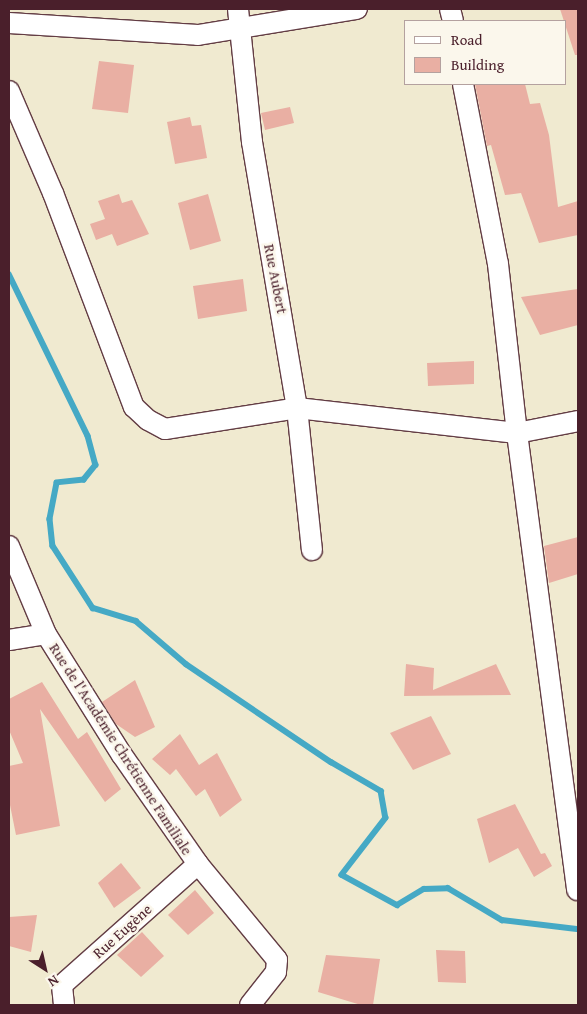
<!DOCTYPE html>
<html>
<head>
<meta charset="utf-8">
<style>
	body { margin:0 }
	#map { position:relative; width:587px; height:1014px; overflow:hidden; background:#f0ead0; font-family:"Gentium Book Plus",serif }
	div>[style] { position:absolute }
	.stream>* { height:5.5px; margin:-2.75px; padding:0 2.75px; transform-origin:2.75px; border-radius:2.75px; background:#45a9c5 }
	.building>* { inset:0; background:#e9afa3 }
	.roads { filter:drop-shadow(1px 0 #633d44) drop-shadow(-1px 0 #633d44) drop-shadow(0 1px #633d44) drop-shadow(0 -1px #633d44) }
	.minor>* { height:20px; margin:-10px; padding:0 10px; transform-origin:10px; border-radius:10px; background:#fff }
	span { translate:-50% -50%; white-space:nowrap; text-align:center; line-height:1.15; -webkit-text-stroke:5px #fbf7ec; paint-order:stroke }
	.street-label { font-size:15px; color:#4a1f2b }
	.frame { position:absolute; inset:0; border:10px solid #4a1f2b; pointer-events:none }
	.legend { position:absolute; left:404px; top:20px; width:162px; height:65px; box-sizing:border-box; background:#fbf7ec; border:1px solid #b4a19f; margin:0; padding:6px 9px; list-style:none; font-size:15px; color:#4a1f2b }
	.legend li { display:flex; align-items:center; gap:10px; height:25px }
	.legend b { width:25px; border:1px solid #b4a19f }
	.north { position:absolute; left:20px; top:944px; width:50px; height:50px; -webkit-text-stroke:4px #fbf7ec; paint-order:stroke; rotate:145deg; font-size:14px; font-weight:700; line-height:20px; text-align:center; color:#4a1f2b }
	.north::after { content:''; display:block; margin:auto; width:18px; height:22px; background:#4a1f2b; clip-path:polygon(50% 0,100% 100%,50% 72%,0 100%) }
</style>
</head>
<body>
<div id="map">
	<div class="stream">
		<i style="left:9px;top:274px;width:180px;rotate:64deg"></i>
		<i style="left:88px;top:436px;width:30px;rotate:75deg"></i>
		<i style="left:96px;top:465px;width:19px;rotate:129deg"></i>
		<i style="left:84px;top:480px;width:27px;rotate:174deg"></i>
		<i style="left:57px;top:483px;width:37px;rotate:101deg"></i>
		<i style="left:50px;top:519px;width:27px;rotate:84deg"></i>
		<i style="left:53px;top:546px;width:74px;rotate:57.2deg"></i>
		<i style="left:93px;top:608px;width:45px;rotate:16.8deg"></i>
		<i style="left:136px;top:621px;width:66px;rotate:40.7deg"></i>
		<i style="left:186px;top:664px;width:175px;rotate:34.1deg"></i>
		<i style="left:331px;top:762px;width:58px;rotate:30.1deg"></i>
		<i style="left:381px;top:791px;width:27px;rotate:80deg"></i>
		<i style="left:386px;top:818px;width:72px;rotate:127.7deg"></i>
		<i style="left:342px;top:875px;width:63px;rotate:28.6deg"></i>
		<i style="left:397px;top:905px;width:31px;rotate:-31deg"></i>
		<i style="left:424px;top:889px;width:24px;rotate:-2deg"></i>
		<i style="left:448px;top:888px;width:63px;rotate:30.7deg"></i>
		<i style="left:502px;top:920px;width:77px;rotate:6.8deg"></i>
	</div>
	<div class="building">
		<i style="clip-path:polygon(560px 9px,578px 9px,578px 55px,575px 55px)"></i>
		<i style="clip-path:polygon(99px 61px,134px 65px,128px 113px,92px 109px)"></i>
		<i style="clip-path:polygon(475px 84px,525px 84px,530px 104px,540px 103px,549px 135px,558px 207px,578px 201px,578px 235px,539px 243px,521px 193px,505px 195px,491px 145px,487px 146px)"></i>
		<i style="clip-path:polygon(290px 107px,294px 123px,265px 130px,261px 113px)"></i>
		<i style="clip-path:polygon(190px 117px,192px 126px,201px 125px,207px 158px,175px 164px,167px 122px)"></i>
		<i style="clip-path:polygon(119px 194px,122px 203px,132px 200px,149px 234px,117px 246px,112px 234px,96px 240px,90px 224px,105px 219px,98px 201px)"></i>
		<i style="clip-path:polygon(208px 194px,221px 241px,190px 250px,178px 203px)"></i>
		<i style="clip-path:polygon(243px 279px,247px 311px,198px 319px,193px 286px)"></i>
		<i style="clip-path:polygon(578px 289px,578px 325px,540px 335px,521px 297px)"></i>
		<i style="clip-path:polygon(474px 361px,474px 384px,428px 386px,427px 363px)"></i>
		<i style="clip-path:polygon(578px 537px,578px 574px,549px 583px,544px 546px)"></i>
		<i style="clip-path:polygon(406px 664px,434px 668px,433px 690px,496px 664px,511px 695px,404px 696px)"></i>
		<i style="clip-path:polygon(135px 680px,155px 727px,135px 737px,116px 724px,102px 702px)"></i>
		<i style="clip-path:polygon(42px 682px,78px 739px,87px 732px,121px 789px,105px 802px,40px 709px,60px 826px,16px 835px,9px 800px,9px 766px,23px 763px,9px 730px,9px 699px)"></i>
		<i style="clip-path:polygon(431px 716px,451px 754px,413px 770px,390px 733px)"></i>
		<i style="clip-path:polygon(180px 734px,199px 765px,217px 753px,242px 800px,220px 817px,205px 789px,196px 796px,176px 769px,170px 775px,152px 759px)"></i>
		<i style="clip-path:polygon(515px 804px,541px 854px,545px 853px,552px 866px,534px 877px,518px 848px,489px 863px,477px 819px)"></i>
		<i style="clip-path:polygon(121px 863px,141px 888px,114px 908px,98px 883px)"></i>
		<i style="clip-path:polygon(195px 890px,214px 913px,188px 935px,168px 915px)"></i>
		<i style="clip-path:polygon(37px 915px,31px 952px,9px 946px,9px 917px)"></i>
		<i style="clip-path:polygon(142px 932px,164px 956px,141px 977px,117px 955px)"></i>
		<i style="clip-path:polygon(436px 950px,465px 951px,466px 983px,438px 982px)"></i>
		<i style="clip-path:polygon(326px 955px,380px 959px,373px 1005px,361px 1005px,318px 992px)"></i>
	</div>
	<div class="roads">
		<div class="minor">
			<i style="left:238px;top:9px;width:134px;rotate:84deg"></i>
			<i style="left:252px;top:142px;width:270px;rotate:80.4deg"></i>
			<i style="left:297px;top:408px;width:143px;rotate:84deg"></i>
			<i style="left:450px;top:9px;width:12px;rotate:76deg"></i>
			<i style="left:9px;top:23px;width:189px;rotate:3.6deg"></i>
			<i style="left:198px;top:35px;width:161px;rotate:-9.3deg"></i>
			<i style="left:463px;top:84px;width:183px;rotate:79deg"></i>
			<i style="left:498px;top:264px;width:170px;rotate:83.6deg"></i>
			<i style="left:517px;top:433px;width:461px;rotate:82.5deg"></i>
			<i style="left:9px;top:91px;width:111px;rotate:66.7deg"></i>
			<i style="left:53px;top:193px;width:229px;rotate:69.3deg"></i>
			<i style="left:134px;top:407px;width:19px;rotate:43deg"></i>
			<i style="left:148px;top:420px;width:19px;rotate:28deg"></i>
			<i style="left:165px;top:429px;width:134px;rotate:-9deg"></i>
			<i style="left:297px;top:408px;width:221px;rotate:6.5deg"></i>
			<i style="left:517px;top:433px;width:62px;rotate:-11.1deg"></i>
			<i style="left:9px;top:546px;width:95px;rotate:67.2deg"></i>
			<i style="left:46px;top:634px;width:143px;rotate:57.9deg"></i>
			<i style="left:122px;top:755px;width:133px;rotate:55.1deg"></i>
			<i style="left:198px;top:864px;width:124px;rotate:50.5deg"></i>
			<i style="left:277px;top:960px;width:12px;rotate:95deg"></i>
			<i style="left:276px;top:972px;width:42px;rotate:128.2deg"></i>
			<i style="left:9px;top:640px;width:37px;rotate:-9deg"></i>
			<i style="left:64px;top:1005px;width:20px;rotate:-96deg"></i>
			<i style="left:62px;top:985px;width:182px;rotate:-41.7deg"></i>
		</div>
	</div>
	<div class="street-label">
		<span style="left:276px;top:279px;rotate:79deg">Rue Aubert</span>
		<span style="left:121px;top:749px;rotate:57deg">Rue de l'Académie Chrétienne Familiale</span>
		<span style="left:122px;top:931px;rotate:-42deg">Rue Eugène</span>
	</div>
	<div class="frame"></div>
	<ul class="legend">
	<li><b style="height:6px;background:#fff"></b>Road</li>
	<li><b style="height:14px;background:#e9afa3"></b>Building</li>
	</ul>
	<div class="north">N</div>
</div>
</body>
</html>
